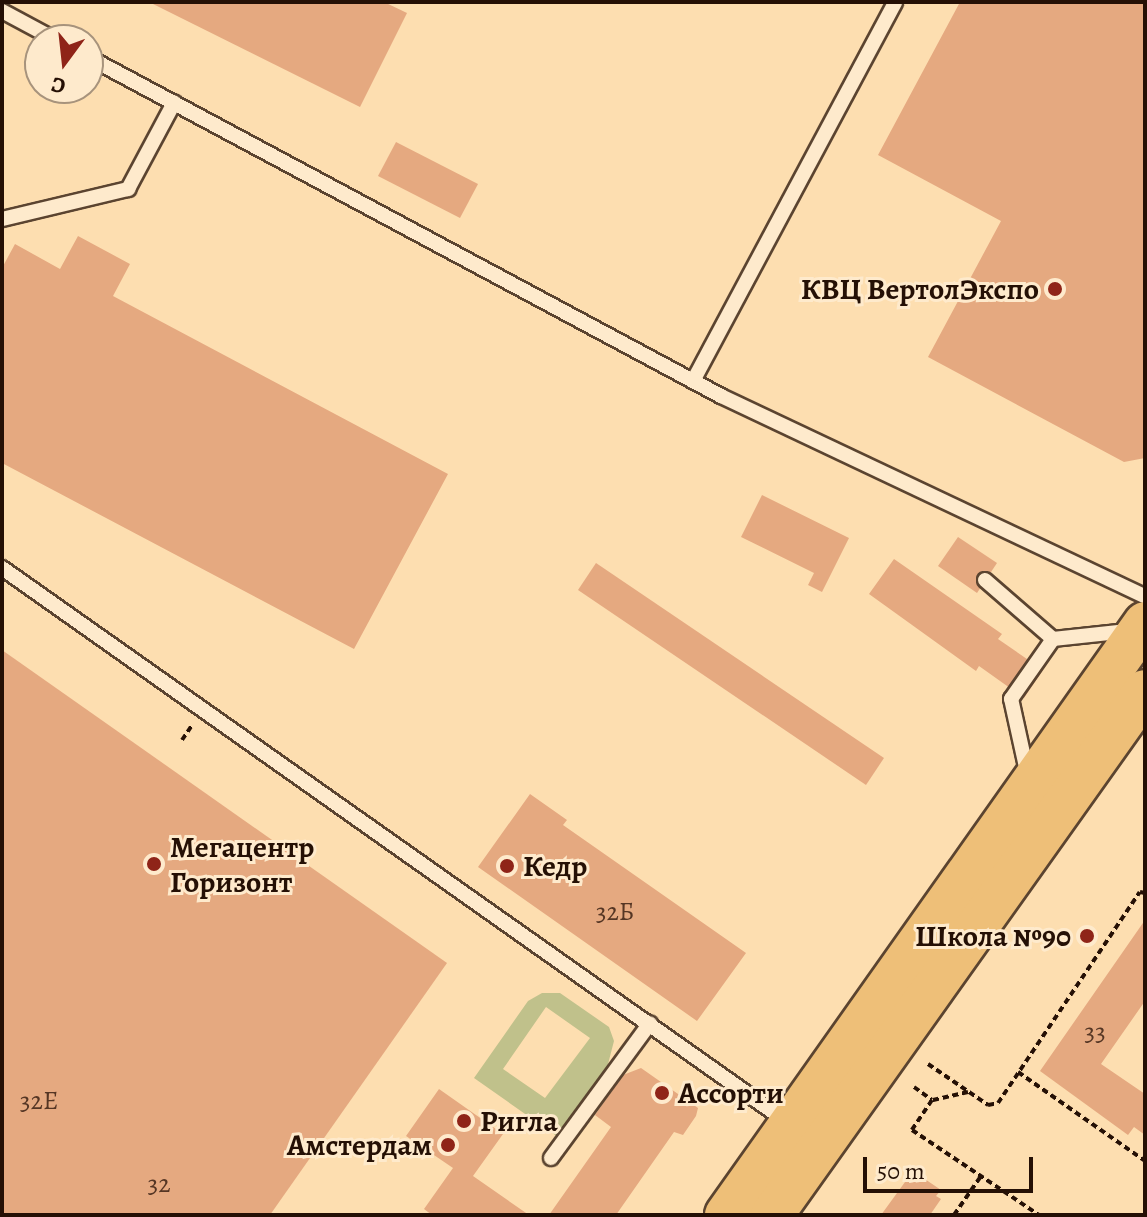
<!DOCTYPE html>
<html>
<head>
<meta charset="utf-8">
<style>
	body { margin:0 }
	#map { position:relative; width:1147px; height:1217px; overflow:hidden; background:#fddeb0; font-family:Alegreya,serif }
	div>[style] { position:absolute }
	.green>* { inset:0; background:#c0c18b }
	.building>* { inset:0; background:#e5a980 }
	.path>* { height:4px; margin-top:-2px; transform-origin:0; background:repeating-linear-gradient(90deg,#251005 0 6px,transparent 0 10px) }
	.roads { filter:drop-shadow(2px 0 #5b4430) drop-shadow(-2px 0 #5b4430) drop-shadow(0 2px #5b4430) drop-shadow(0 -2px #5b4430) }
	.service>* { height:14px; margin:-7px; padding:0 7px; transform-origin:7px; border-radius:7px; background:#feeacc }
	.primary>* { height:42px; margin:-21px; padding:0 21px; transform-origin:21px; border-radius:21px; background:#eebf78 }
	.dots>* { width:22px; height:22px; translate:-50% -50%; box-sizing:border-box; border:4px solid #feeacc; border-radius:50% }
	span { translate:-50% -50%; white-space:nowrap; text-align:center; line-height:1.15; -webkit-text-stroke:6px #feeacc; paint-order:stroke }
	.number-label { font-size:26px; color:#553624 }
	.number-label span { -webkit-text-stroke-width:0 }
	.poi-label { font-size:30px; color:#251005; font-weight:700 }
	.right { translate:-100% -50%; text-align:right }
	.left { translate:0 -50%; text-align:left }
	.frame { position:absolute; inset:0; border:4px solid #251005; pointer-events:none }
	.north { position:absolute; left:24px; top:24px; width:80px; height:80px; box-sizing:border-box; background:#feeacc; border:2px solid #a7937c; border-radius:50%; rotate:195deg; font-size:22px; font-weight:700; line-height:32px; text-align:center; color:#251005 }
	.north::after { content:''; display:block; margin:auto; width:28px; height:36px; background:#8f2418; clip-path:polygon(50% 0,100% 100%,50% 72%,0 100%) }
	.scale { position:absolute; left:863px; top:1157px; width:170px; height:36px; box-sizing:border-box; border:4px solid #251005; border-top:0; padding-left:10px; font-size:24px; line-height:28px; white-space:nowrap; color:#251005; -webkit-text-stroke:6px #feeacc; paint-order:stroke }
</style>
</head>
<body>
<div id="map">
	<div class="green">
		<i style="clip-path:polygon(evenodd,542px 993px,560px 993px,609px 1027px,614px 1041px,607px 1068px,558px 1137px,474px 1078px,528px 1001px,542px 993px,546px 1007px,590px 1038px,545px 1098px,503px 1069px,546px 1007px)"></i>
	</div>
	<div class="building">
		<i style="clip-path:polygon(149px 2px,384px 2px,407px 13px,360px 107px)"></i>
		<i style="clip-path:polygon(960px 2px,1145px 2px,1145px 458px,1124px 462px,928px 357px,1001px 221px,878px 155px)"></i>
		<i style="clip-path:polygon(396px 142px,478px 184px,460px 218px,378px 176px)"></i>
		<i style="clip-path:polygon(78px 236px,130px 264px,113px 296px,448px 474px,354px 649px,2px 463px,2px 268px,15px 244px,60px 269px)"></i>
		<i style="clip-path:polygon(762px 495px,849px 538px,822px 592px,808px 585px,814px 573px,741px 537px)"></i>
		<i style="clip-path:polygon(958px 537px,997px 563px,977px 593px,938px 566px)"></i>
		<i style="clip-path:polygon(894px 559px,1002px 634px,998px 639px,1043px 670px,1024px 698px,979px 666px,976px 671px,869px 594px)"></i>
		<i style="clip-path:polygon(596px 563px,884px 758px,866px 785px,578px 590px)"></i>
		<i style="clip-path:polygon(2px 650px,447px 963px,270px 1215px,2px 1215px)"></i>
		<i style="clip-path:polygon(530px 794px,567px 820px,563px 825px,746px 953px,697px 1021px,478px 867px)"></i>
		<i style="clip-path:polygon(1145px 920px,1145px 1001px,1101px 1064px,1145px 1094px,1145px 1135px,1134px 1127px,1128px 1135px,1040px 1071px)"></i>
		<i style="clip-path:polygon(641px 1068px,698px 1108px,696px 1116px,683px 1135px,674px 1132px,616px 1215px,549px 1215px,611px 1127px,595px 1115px,623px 1075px)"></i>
		<i style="clip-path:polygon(439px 1089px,503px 1134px,473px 1176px,529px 1215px,432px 1215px,424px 1209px,453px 1168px,406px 1136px)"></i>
		<i style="clip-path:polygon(913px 1171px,941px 1190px,936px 1196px,941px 1199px,930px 1215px,881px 1215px)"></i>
	</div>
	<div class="path">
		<i style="left:182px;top:740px;width:18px;rotate:-56deg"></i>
		<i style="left:928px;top:1064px;width:73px;rotate:34.3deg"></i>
		<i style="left:988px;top:1105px;width:10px;rotate:-11deg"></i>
		<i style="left:998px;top:1103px;width:254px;rotate:-56.1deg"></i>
		<i style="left:1140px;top:892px;width:5px;rotate:11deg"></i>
		<i style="left:1018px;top:1072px;width:155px;rotate:35deg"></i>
		<i style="left:914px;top:1087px;width:22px;rotate:36deg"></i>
		<i style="left:968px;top:1092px;width:37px;rotate:167deg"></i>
		<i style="left:932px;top:1100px;width:36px;rotate:124deg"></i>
		<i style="left:912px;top:1130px;width:153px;rotate:33.8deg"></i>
		<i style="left:954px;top:1215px;width:47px;rotate:-55.3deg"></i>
	</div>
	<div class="roads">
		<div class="service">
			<i style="left:2px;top:11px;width:61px;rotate:28.2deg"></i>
			<i style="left:88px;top:57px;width:718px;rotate:28.17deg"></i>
			<i style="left:721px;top:396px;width:469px;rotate:25.3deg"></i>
			<i style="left:2px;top:219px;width:130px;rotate:-13.4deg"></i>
			<i style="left:128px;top:189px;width:98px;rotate:-61.9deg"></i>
			<i style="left:693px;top:381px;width:429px;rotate:-61.9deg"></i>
			<i style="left:2px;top:568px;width:959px;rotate:35.2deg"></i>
			<i style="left:985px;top:580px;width:90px;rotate:40.9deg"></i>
			<i style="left:1053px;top:639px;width:75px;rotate:-6.1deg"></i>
			<i style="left:1028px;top:776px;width:79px;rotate:-102.4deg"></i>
			<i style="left:1011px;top:699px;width:73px;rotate:-55deg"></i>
			<i style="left:551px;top:1158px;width:167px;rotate:-53.7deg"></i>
		</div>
		<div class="primary">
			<i style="left:726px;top:1215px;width:725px;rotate:-54.71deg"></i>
			<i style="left:772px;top:1215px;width:643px;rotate:-54.56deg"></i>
		</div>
	</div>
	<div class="dots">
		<i style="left:1055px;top:289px;background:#8f2418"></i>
		<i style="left:154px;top:864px;background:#8f2418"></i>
		<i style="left:507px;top:866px;background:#8f2418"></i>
		<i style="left:1087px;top:936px;background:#8f2418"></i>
		<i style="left:662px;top:1093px;background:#8f2418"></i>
		<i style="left:464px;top:1121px;background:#8f2418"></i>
		<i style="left:448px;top:1145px;background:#8f2418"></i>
	</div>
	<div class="number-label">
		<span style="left:615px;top:912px">32Б</span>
		<span style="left:1095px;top:1032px">33</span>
		<span style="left:39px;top:1101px">32Е</span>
		<span style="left:159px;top:1184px">32</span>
	</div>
	<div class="poi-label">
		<span class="right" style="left:1039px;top:289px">КВЦ ВертолЭкспо</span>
		<span class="left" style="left:170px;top:864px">Мегацентр<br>Горизонт</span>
		<span class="left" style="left:523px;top:866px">Кедр</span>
		<span class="right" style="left:1071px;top:936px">Школа №90</span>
		<span class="left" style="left:678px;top:1093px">Ассорти</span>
		<span class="left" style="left:480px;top:1121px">Ригла</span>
		<span class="right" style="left:432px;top:1145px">Амстердам</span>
	</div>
	<div class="frame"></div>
	<div class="north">С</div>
	<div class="scale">50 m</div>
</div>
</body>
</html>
